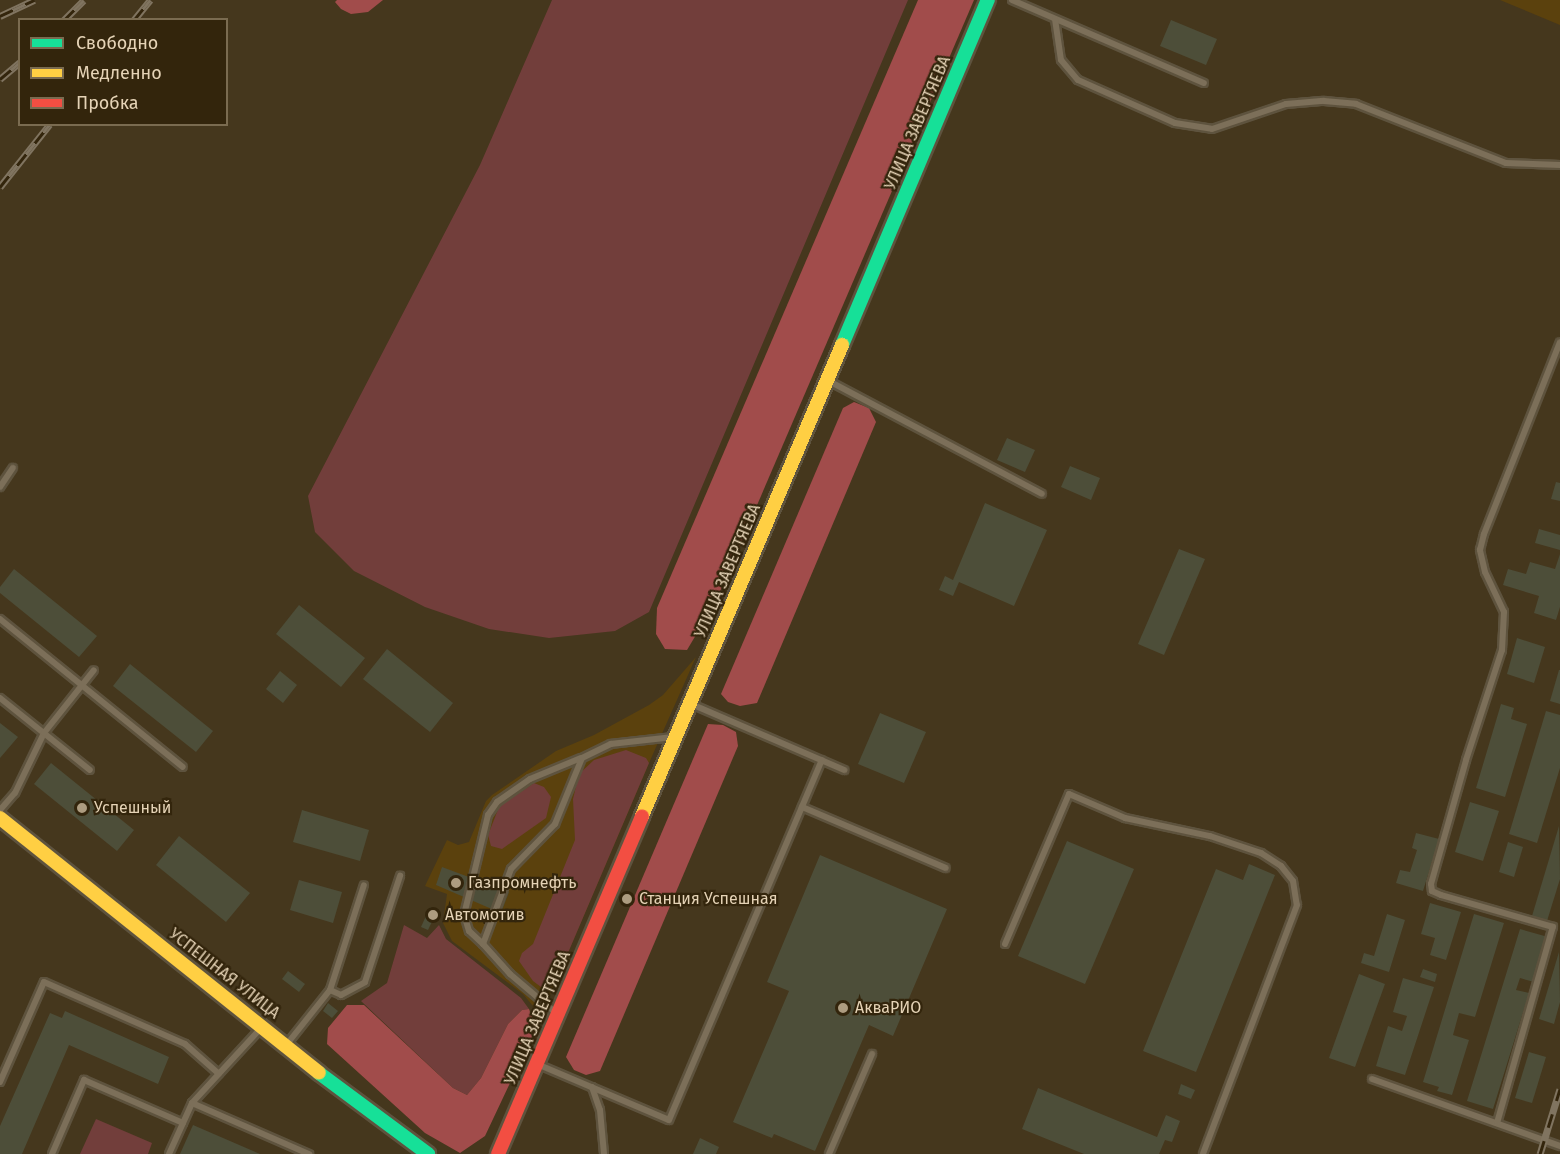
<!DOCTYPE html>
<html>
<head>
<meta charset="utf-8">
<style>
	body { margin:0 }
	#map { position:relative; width:1560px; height:1154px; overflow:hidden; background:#45371d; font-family:"Fira Sans",sans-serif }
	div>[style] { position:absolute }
	.built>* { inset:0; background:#5b410d }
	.green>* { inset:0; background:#723e3b }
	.forest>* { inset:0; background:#a14c4b }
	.building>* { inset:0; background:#4d4e39 }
	.roads { filter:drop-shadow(2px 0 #5e533e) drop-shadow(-2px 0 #5e533e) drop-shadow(0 2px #5e533e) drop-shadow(0 -2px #5e533e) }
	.lane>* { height:6px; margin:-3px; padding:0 3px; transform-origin:3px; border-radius:3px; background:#7c6f59 }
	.fast>* { height:14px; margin:-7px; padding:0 7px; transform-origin:7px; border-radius:7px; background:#16e098 }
	.slow>* { height:14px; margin:-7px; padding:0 7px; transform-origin:7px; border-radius:7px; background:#ffcf43 }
	.jam>* { height:14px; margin:-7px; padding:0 7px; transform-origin:7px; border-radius:7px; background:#f24e42 }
	.rail>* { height:7px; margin-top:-3.5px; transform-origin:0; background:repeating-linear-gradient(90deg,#33250c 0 14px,#807460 0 28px); box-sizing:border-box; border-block:2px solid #807460 }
	.dots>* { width:16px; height:16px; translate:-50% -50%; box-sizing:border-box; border:3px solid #33250c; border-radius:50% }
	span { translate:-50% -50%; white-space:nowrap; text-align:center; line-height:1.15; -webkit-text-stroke:4.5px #33250c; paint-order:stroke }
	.street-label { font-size:16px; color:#e5d3b6 }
	.poi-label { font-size:16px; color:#e5d3b6 }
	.left { translate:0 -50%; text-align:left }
	.legend { position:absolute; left:18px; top:18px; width:210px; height:108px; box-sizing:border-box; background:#33250c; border:2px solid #7a6b50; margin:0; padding:8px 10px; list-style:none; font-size:18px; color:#e5d3b6 }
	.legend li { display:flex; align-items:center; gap:12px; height:30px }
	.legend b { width:30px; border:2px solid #7a6b50 }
</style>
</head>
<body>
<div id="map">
	<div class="built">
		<i style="clip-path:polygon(1500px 0,1560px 0,1560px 25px)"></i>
		<i style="clip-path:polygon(696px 657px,649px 763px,538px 1023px,533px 1006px,523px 994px,452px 941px,443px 923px,447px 894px,425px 886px,447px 840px,458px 845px,469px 842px,486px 801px,492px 795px,556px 751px,594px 735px,649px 705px,663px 695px)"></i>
	</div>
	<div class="green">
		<i style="clip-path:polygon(552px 0,908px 0,649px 612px,615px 631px,549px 638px,489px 629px,425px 607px,354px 571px,315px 532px,308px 496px,480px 165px)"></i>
		<i style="clip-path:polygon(626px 750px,646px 758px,649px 763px,556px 981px,549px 987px,541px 987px,533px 981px,519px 961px,522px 953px,533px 944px,575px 840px,573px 799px,579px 774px,594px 760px)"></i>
		<i style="clip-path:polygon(534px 783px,544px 787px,551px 797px,546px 818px,502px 849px,491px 846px,488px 835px,499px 807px)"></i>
		<i style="clip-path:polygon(404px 925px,427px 938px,439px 925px,446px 939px,521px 998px,529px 1009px,522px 1010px,508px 1024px,481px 1078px,467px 1095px,453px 1088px,361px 1001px,387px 983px)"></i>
		<i style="clip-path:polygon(96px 1119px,152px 1143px,148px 1154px,80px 1154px)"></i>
	</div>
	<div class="forest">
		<i style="clip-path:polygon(337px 0,383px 0,368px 12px,351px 14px,341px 9px,335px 2px)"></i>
		<i style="clip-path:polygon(918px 0,974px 0,715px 603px,687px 650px,665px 649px,656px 634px,657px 608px)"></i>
		<i style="clip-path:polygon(854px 402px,869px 408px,876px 422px,757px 703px,740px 706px,728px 702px,721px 694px,843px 408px)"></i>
		<i style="clip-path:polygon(708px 724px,723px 725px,736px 732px,738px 746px,600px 1071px,586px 1075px,574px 1070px,566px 1057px)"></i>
		<i style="clip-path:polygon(347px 1005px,364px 1005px,453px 1088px,467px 1095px,481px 1078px,508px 1024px,522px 1010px,529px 1009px,536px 1028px,485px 1136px,460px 1153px,425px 1133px,327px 1044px,328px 1028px)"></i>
	</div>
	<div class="building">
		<i style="clip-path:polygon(1171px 20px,1217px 39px,1206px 65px,1160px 46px)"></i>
		<i style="clip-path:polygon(1007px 438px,1035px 450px,1025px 472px,997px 460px)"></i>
		<i style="clip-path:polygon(1070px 466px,1100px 478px,1091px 500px,1061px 487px)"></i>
		<i style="clip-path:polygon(1556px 482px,1560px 483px,1560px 501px,1551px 499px)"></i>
		<i style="clip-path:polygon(985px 503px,1047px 530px,1014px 606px,959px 582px,953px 596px,939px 590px,945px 576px,953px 580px)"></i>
		<i style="clip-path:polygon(1539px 529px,1560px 535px,1560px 550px,1535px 543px)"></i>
		<i style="clip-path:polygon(1179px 549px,1205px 559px,1164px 655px,1138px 644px)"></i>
		<i style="clip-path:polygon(1560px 554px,1560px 607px,1556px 620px,1534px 613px,1539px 596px,1503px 585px,1508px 569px,1526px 574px,1530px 562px,1555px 569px)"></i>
		<i style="clip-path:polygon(14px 569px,97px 636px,79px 657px,0 593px,0 587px)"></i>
		<i style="clip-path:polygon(299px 605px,365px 658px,341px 687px,276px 634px)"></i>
		<i style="clip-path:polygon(1517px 638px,1545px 647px,1534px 683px,1507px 674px)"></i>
		<i style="clip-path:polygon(387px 649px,453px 703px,430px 732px,363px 679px)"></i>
		<i style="clip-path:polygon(130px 664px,213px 731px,196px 752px,113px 686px)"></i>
		<i style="clip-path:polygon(1559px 670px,1560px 670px,1560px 704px,1550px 701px)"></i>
		<i style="clip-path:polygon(280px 671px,297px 685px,283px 703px,266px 689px)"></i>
		<i style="clip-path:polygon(1501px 704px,1514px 708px,1511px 719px,1527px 724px,1505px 797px,1476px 788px)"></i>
		<i style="clip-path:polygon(1546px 711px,1560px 715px,1560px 768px,1537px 843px,1509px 834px)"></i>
		<i style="clip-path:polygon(880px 713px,926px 732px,904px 783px,858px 764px)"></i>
		<i style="clip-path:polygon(0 723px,18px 737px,0 758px)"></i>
		<i style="clip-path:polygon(51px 763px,134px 830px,117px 851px,34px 784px)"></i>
		<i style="clip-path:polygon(1470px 802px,1499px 811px,1483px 861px,1455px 852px)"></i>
		<i style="clip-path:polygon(302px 810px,369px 830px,360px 861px,293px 842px)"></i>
		<i style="clip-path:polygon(1559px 826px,1560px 879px,1547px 921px,1532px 916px)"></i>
		<i style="clip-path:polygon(1416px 833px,1439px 839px,1423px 891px,1396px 883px,1400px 870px,1410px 872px,1417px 850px,1412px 848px)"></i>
		<i style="clip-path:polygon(179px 836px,250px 893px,226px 922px,156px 865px)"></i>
		<i style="clip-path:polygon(1067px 841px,1134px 869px,1085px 984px,1018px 956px)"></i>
		<i style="clip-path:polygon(1508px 842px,1523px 847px,1514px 877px,1499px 872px)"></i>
		<i style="clip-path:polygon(820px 855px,947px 909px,893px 1036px,869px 1025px,815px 1151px,774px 1134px,772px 1138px,733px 1122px,789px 991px,767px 982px)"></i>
		<i style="clip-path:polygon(1249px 864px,1275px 875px,1196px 1072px,1143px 1051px,1216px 869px,1243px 880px)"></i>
		<i style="clip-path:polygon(442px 867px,509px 892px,501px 913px,436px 885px)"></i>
		<i style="clip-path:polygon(299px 880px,342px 892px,333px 923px,290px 910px)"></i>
		<i style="clip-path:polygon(1430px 903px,1461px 912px,1446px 960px,1430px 955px,1435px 938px,1421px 934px)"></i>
		<i style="clip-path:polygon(430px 907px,437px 911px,428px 930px,421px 927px)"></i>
		<i style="clip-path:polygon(1387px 914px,1405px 920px,1389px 972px,1361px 963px,1364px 953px,1374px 956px)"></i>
		<i style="clip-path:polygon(1474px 914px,1504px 923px,1475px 1017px,1459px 1013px,1453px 1035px,1469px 1040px,1452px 1095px,1437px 1091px,1439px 1087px,1423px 1082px)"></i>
		<i style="clip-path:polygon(1520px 929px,1548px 937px,1534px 982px,1520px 978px,1516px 990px,1529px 993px,1493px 1109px,1467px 1101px)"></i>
		<i style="clip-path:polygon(1559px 952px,1560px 1002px,1554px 1024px,1539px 1019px)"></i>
		<i style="clip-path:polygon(1423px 969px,1437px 974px,1435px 982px,1420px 977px)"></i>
		<i style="clip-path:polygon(288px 971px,305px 984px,299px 992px,282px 979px)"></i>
		<i style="clip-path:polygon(1359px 974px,1385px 984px,1355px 1067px,1329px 1058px)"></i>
		<i style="clip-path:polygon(1403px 978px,1434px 987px,1405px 1075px,1376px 1066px,1388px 1026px,1402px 1031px,1407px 1016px,1393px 1012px)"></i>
		<i style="clip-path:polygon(328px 1003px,338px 1011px,332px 1018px,323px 1011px)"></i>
		<i style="clip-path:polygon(65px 1011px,169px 1057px,158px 1084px,69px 1045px,22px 1154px,0 1154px,0 1126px,50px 1013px,62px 1018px)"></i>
		<i style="clip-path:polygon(1529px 1052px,1546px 1057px,1532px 1103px,1515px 1098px)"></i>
		<i style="clip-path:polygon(1181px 1084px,1195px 1090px,1191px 1099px,1178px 1094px)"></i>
		<i style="clip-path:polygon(1038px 1088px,1157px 1137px,1166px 1115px,1180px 1121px,1172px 1142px,1165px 1140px,1159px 1154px,1084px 1154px,1022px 1129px)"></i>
		<i style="clip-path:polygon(193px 1125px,260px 1154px,180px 1154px)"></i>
		<i style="clip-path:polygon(700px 1138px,719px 1147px,716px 1154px,693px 1154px)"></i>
	</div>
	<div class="roads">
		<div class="lane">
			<i style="left:1012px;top:0;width:209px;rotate:23.4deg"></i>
			<i style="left:1055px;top:19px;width:41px;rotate:81.7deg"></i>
			<i style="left:1061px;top:60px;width:26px;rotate:50deg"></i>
			<i style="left:1078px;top:80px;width:106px;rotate:23.9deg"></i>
			<i style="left:1175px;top:123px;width:37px;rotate:9deg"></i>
			<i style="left:1212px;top:129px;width:78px;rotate:-18.7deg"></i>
			<i style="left:1286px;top:104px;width:38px;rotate:-5deg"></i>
			<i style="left:1324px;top:101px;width:32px;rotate:5deg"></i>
			<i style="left:1356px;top:104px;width:161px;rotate:21.5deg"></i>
			<i style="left:1506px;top:163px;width:54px;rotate:2.1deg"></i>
			<i style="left:827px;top:380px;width:243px;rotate:27.9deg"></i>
			<i style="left:0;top:487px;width:23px;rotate:-56deg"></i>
			<i style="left:0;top:619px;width:235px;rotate:39deg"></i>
			<i style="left:0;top:698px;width:115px;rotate:38.7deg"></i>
			<i style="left:691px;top:704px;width:167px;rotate:23.3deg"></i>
			<i style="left:802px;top:807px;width:156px;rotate:23deg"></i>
			<i style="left:0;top:810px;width:23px;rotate:-49deg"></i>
			<i style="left:15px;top:793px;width:67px;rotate:-64.2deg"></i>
			<i style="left:44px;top:733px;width:80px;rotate:-51.6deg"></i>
			<i style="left:483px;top:944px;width:19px;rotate:-137deg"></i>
			<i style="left:469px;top:931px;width:17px;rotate:-107deg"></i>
			<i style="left:464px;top:915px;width:103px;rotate:-76.5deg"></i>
			<i style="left:488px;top:815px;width:16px;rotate:-55deg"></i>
			<i style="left:497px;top:802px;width:40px;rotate:-34.9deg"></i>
			<i style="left:530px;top:779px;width:55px;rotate:-22.4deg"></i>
			<i style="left:1005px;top:944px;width:163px;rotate:-66.9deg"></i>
			<i style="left:1069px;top:794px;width:61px;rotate:23.2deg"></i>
			<i style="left:1125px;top:818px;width:87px;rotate:12deg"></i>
			<i style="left:1210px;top:836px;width:54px;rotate:18.4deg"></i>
			<i style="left:1261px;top:853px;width:24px;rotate:33deg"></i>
			<i style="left:1281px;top:866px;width:19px;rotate:51deg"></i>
			<i style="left:1293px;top:881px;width:24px;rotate:81deg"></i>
			<i style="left:1297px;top:905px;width:266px;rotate:110.7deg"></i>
			<i style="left:330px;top:990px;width:12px;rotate:24deg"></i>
			<i style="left:341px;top:995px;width:27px;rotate:-28deg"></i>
			<i style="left:365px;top:982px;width:112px;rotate:-71.7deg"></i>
			<i style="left:556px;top:1013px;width:60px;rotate:-139.7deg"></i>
			<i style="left:510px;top:974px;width:40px;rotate:-132deg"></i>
			<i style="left:483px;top:944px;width:80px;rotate:-69.5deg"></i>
			<i style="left:511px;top:869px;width:63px;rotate:-45.6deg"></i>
			<i style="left:555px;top:824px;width:71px;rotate:-67.8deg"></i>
			<i style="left:582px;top:758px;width:32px;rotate:-26deg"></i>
			<i style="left:611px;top:744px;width:62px;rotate:-6.4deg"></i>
			<i style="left:287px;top:1044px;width:69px;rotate:-51.5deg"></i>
			<i style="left:330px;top:990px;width:110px;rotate:-72.1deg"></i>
			<i style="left:537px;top:1064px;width:143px;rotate:23deg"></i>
			<i style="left:669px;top:1120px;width:391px;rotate:-67deg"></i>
			<i style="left:1372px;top:1079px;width:200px;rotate:19.6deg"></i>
			<i style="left:0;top:1082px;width:109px;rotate:-66.3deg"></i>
			<i style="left:44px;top:982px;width:154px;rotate:23.7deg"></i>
			<i style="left:185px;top:1044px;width:45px;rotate:41.4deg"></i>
			<i style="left:592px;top:1087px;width:24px;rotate:71deg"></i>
			<i style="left:600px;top:1110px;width:44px;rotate:84.8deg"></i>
			<i style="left:192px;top:1103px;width:102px;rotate:-47.4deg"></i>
			<i style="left:1497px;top:1123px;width:204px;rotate:-74.1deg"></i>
			<i style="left:1553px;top:927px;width:116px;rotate:-164.1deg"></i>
			<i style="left:1441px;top:895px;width:10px;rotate:-156deg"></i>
			<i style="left:1432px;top:891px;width:7px;rotate:-98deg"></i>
			<i style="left:1431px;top:884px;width:129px;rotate:-74.2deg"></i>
			<i style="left:1466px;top:760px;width:116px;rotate:-71.9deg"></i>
			<i style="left:1502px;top:650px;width:38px;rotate:-87deg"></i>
			<i style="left:1504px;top:612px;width:44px;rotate:-115.4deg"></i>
			<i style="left:1485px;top:572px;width:23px;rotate:-103deg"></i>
			<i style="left:1480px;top:550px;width:16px;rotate:-76deg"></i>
			<i style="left:1484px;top:534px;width:206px;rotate:-68.4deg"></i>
			<i style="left:52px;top:1154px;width:81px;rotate:-66.6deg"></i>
			<i style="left:84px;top:1080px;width:108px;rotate:23.5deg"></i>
			<i style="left:169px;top:1154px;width:56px;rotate:-65.7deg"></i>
			<i style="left:192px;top:1103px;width:128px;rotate:23.6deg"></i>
			<i style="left:829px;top:1154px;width:109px;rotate:-66.7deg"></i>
		</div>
		<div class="fast">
			<i style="left:842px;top:345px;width:375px;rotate:-67.1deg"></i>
			<i style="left:319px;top:1073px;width:136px;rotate:36.6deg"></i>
		</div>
		<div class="slow">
			<i style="left:642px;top:816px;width:512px;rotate:-66.99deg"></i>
			<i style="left:0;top:818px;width:408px;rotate:38.6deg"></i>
		</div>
		<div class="jam">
			<i style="left:498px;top:1154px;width:367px;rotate:-66.9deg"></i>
		</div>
	</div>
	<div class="rail">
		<i style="left:0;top:16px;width:38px;rotate:-25deg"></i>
		<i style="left:64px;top:20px;width:28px;rotate:-45deg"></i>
		<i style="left:134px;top:20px;width:26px;rotate:-51deg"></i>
		<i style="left:0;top:79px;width:26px;rotate:-40deg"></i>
		<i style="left:0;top:187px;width:80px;rotate:-51.6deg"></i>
		<i style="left:1540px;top:1154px;width:68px;rotate:-72.9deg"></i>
	</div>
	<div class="dots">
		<i style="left:82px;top:808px;background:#ad9c80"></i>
		<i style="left:456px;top:883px;background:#ad9c80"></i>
		<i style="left:627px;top:899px;background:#ad9c80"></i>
		<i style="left:433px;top:915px;background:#ad9c80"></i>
		<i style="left:843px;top:1008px;background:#ad9c80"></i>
	</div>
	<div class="street-label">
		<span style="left:918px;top:123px;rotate:-67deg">УЛИЦА ЗАВЕРТЯЕВА</span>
		<span style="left:728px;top:571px;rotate:-67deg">УЛИЦА ЗАВЕРТЯЕВА</span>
		<span style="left:224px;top:974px;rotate:38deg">УСПЕШНАЯ УЛИЦА</span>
		<span style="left:538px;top:1018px;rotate:-67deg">УЛИЦА ЗАВЕРТЯЕВА</span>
	</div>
	<div class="poi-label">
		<span class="left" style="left:94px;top:808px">Успешный</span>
		<span class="left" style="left:468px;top:883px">Газпромнефть</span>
		<span class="left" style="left:639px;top:899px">Станция Успешная</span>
		<span class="left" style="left:445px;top:915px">Автомотив</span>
		<span class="left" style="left:855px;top:1008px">АкваРИО</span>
	</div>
	<ul class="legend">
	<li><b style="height:8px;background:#16e098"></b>Свободно</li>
	<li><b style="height:8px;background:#ffcf43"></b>Медленно</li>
	<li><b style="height:8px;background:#f24e42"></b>Пробка</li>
	</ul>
</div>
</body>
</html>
